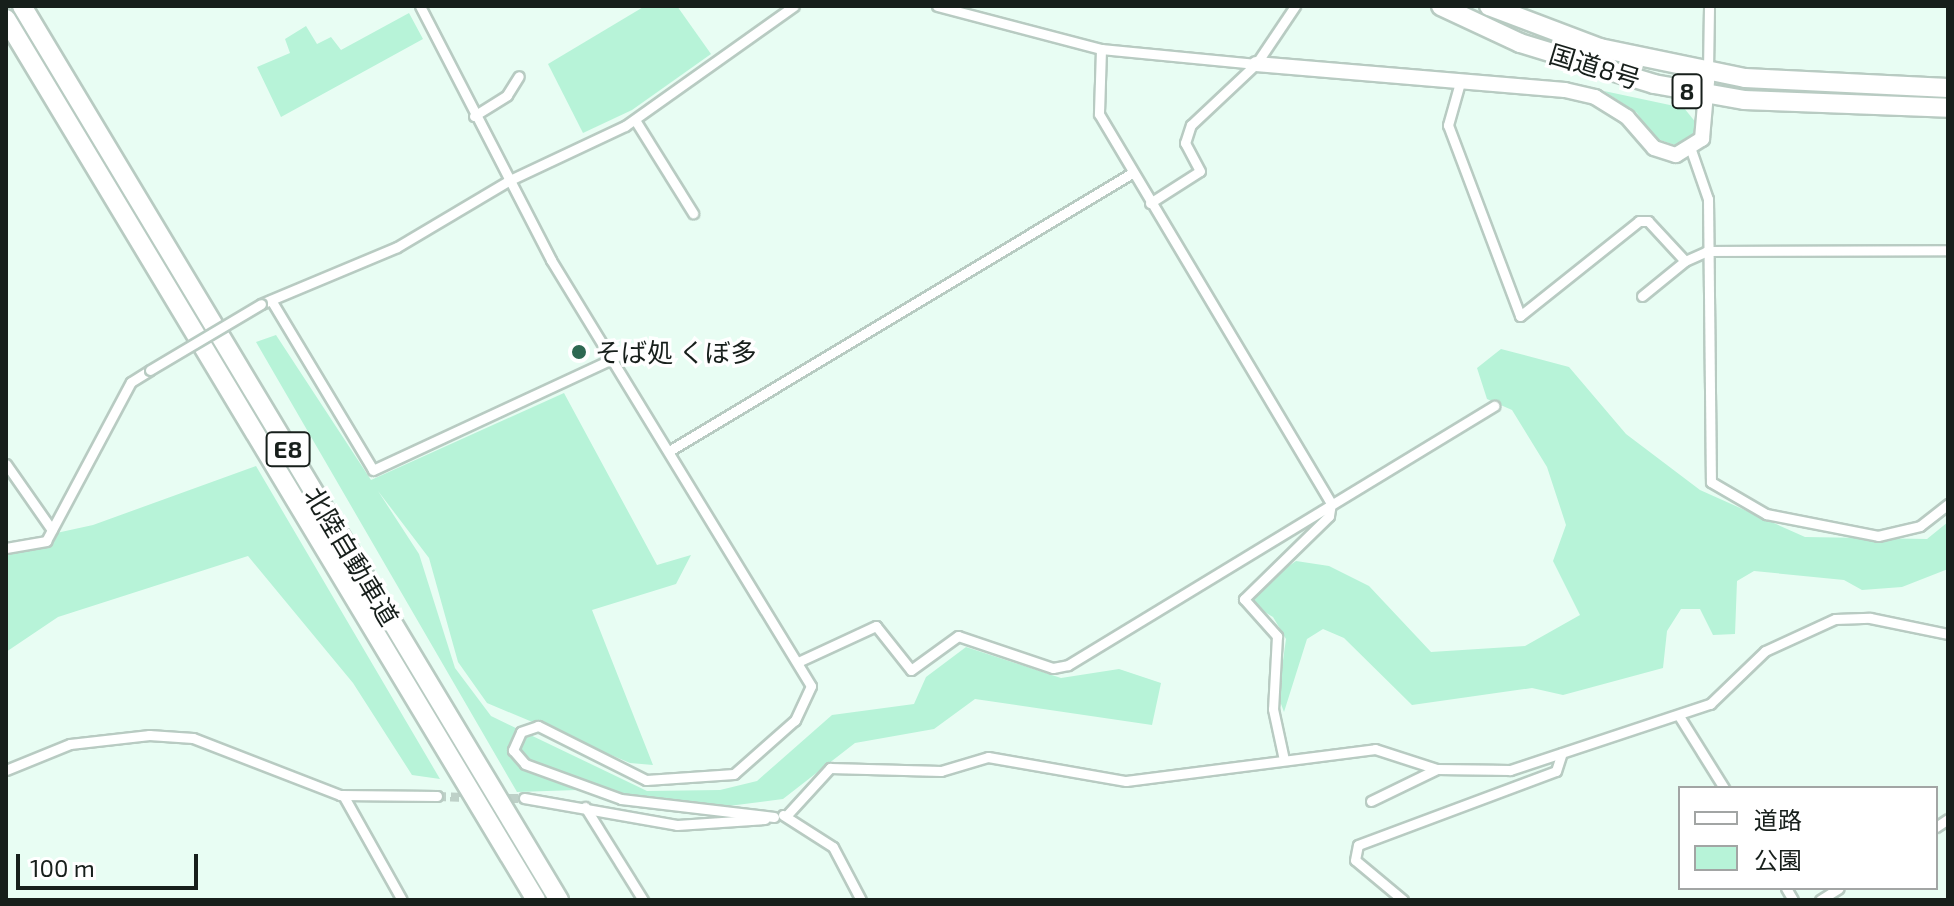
<!DOCTYPE html>
<html>
<head>
<meta charset="utf-8">
<style>
	body { margin:0 }
	#map { position:relative; width:1954px; height:906px; overflow:hidden; background:#e8fdf3; font-family:"Exo 2","Noto Sans JP",sans-serif }
	div>[style] { position:absolute }
	.green>* { inset:0; background:#b7f3d8 }
	.street-tunnel>* { height:9px; margin-top:-4.5px; transform-origin:0; background:repeating-linear-gradient(90deg,#bed1c8 0 9px,transparent 0 13.5px) }
	.roads { filter:drop-shadow(2px 0 #b8cbc2) drop-shadow(-2px 0 #b8cbc2) drop-shadow(0 2px #b8cbc2) drop-shadow(0 -2px #b8cbc2) }
	.street>* { height:9px; margin:-4.5px; padding:0 4.5px; transform-origin:4.5px; border-radius:4.5px; background:#fff }
	.secondary>* { height:14px; margin:-7px; padding:0 7px; transform-origin:7px; border-radius:7px; background:#fff }
	.highway>* { height:18px; margin:-9px; padding:0 9px; transform-origin:9px; border-radius:9px; background:#fff }
	.bridges { filter:drop-shadow(2px 0 #b8cbc2) drop-shadow(-2px 0 #b8cbc2) drop-shadow(0 2px #b8cbc2) drop-shadow(0 -2px #b8cbc2) }
	.street-bridge>* { height:9px; margin:-4.5px; padding:0 4.5px; transform-origin:4.5px; border-radius:4.5px; background:#fff }
	.dots>* { width:22px; height:22px; translate:-50% -50%; box-sizing:border-box; border:4px solid #fff; border-radius:50% }
	span { translate:-50% -50%; white-space:nowrap; text-align:center; line-height:1.15; -webkit-text-stroke:7px #fff; paint-order:stroke }
	.shield-label span { padding:2px 6px; background:#fff; border:2px solid; border-radius:6px; -webkit-text-stroke-width:0 }
	.shield-label { font-size:24px; color:#171f1b; font-weight:700 }
	.street-label { font-size:26px; color:#171f1b }
	.poi-label { font-size:26px; color:#171f1b }
	.left { translate:0 -50%; text-align:left }
	.frame { position:absolute; inset:0; border:8px solid #171f1b; pointer-events:none }
	.legend { position:absolute; left:1678px; top:786px; width:260px; height:104px; box-sizing:border-box; background:#fff; border:2px solid #a2a5a4; margin:0; padding:10px 14px; list-style:none; font-size:24px; color:#171f1b }
	.legend li { display:flex; align-items:center; gap:16px; height:40px }
	.legend b { width:40px; border:2px solid #a2a5a4 }
	.scale { position:absolute; left:16px; top:854px; width:182px; height:36px; box-sizing:border-box; border:4px solid #171f1b; border-top:0; padding-left:10px; font-size:24px; line-height:28px; white-space:nowrap; color:#171f1b; -webkit-text-stroke:6px #fff; paint-order:stroke }
</style>
</head>
<body>
<div id="map">
	<div class="green">
		<i style="clip-path:polygon(645px 6px,677px 6px,711px 54px,632px 110px,583px 133px,548px 64px)"></i>
		<i style="clip-path:polygon(409px 13px,423px 39px,281px 117px,257px 67px,290px 53px,285px 39px,306px 26px,317px 44px,331px 37px,341px 50px)"></i>
		<i style="clip-path:polygon(1604px 91px,1684px 108px,1697px 124px,1691px 139px,1675px 145px,1654px 138px,1637px 113px)"></i>
		<i style="clip-path:polygon(276px 335px,371px 480px,564px 393px,657px 565px,691px 555px,676px 584px,592px 610px,653px 765px,630px 763px,487px 703px,458px 662px,429px 558px,378px 491px,419px 554px,455px 668px,491px 716px,647px 791px,720px 790px,757px 781px,832px 715px,914px 704px,926px 677px,966px 647px,1061px 678px,1119px 669px,1161px 683px,1152px 725px,975px 699px,934px 729px,855px 743px,783px 799px,713px 808px,577px 790px,517px 792px,256px 342px)"></i>
		<i style="clip-path:polygon(1501px 349px,1569px 367px,1626px 434px,1700px 490px,1805px 537px,1927px 539px,1948px 522px,1948px 569px,1902px 587px,1862px 590px,1844px 580px,1754px 571px,1737px 581px,1735px 634px,1713px 635px,1700px 609px,1681px 609px,1667px 631px,1663px 668px,1563px 695px,1532px 688px,1412px 705px,1344px 638px,1323px 629px,1307px 639px,1284px 712px,1278px 696px,1286px 639px,1273px 617px,1249px 602px,1251px 592px,1296px 561px,1329px 566px,1369px 586px,1431px 652px,1525px 646px,1580px 615px,1553px 561px,1566px 525px,1547px 467px,1512px 410px,1487px 399px,1477px 368px)"></i>
		<i style="clip-path:polygon(256px 466px,440px 779px,412px 775px,353px 683px,248px 556px,58px 617px,6px 652px,6px 544px,93px 525px)"></i>
	</div>
	<div class="street-tunnel">
		<i style="left:437px;top:796px;width:36px;rotate:2deg"></i>
		<i style="left:496px;top:798px;width:28px"></i>
	</div>
	<div class="roads">
		<div class="street">
			<i style="left:420px;top:6px;width:286px;rotate:62.7deg"></i>
			<i style="left:551px;top:260px;width:499px;rotate:58.6deg"></i>
			<i style="left:811px;top:686px;width:38px;rotate:115deg"></i>
			<i style="left:795px;top:720px;width:81px;rotate:138.5deg"></i>
			<i style="left:734px;top:774px;width:88px;rotate:176.1deg"></i>
			<i style="left:646px;top:780px;width:121px;rotate:-153.4deg"></i>
			<i style="left:538px;top:726px;width:18px;rotate:161deg"></i>
			<i style="left:521px;top:732px;width:20px;rotate:114deg"></i>
			<i style="left:513px;top:750px;width:18px;rotate:49deg"></i>
			<i style="left:525px;top:764px;width:102px;rotate:20deg"></i>
			<i style="left:621px;top:799px;width:154px;rotate:6.7deg"></i>
			<i style="left:937px;top:6px;width:170px;rotate:14.7deg"></i>
			<i style="left:1101px;top:49px;width:156px;rotate:5.5deg"></i>
			<i style="left:1101px;top:49px;width:65px;rotate:91.8deg"></i>
			<i style="left:1099px;top:114px;width:453px;rotate:59.2deg"></i>
			<i style="left:1331px;top:503px;width:13px;rotate:99deg"></i>
			<i style="left:1329px;top:516px;width:119px;rotate:135.7deg"></i>
			<i style="left:1244px;top:599px;width:50px;rotate:48.3deg"></i>
			<i style="left:1277px;top:636px;width:73px;rotate:93.1deg"></i>
			<i style="left:1273px;top:709px;width:52px;rotate:77.8deg"></i>
			<i style="left:1708px;top:71px;width:65px;rotate:-89.1deg"></i>
			<i style="left:1461px;top:79px;width:48px;rotate:105.8deg"></i>
			<i style="left:1448px;top:125px;width:204px;rotate:69.3deg"></i>
			<i style="left:1520px;top:316px;width:152px;rotate:-38.6deg"></i>
			<i style="left:1639px;top:221px;width:9px"></i>
			<i style="left:1648px;top:221px;width:54px;rotate:47.2deg"></i>
			<i style="left:1685px;top:261px;width:24px;rotate:-24deg"></i>
			<i style="left:1707px;top:251px;width:241px;rotate:-0.2deg"></i>
			<i style="left:474px;top:116px;width:39px;rotate:-32deg"></i>
			<i style="left:507px;top:95px;width:22px;rotate:-58deg"></i>
			<i style="left:635px;top:120px;width:110px;rotate:58.1deg"></i>
			<i style="left:1691px;top:150px;width:52px;rotate:70.9deg"></i>
			<i style="left:1708px;top:199px;width:283px;rotate:89.4deg"></i>
			<i style="left:1711px;top:482px;width:64px;rotate:30.2deg"></i>
			<i style="left:1766px;top:514px;width:114px;rotate:11.1deg"></i>
			<i style="left:1878px;top:536px;width:43px;rotate:-13.4deg"></i>
			<i style="left:1920px;top:526px;width:36px;rotate:-38deg"></i>
			<i style="left:1150px;top:203px;width:59px;rotate:-32.6deg"></i>
			<i style="left:1200px;top:171px;width:32px;rotate:-118deg"></i>
			<i style="left:1185px;top:143px;width:19px;rotate:-72deg"></i>
			<i style="left:1191px;top:125px;width:89px;rotate:-43.2deg"></i>
			<i style="left:1256px;top:64px;width:70px;rotate:-56.1deg"></i>
			<i style="left:1642px;top:296px;width:55px;rotate:-39.1deg"></i>
			<i style="left:271px;top:300px;width:198px;rotate:59deg"></i>
			<i style="left:373px;top:470px;width:268px;rotate:-24.9deg"></i>
			<i style="left:261px;top:304px;width:147px;rotate:-22.7deg"></i>
			<i style="left:397px;top:247px;width:129px;rotate:-30.7deg"></i>
			<i style="left:508px;top:181px;width:129px;rotate:-25.2deg"></i>
			<i style="left:625px;top:126px;width:207px;rotate:-35.4deg"></i>
			<i style="left:669px;top:451px;width:540px;rotate:-30.98deg"></i>
			<i style="left:6px;top:464px;width:80px;rotate:55.1deg"></i>
			<i style="left:6px;top:548px;width:41px;rotate:-9.9deg"></i>
			<i style="left:46px;top:541px;width:180px;rotate:-61.9deg"></i>
			<i style="left:131px;top:382px;width:22px;rotate:-32deg"></i>
			<i style="left:798px;top:662px;width:86px;rotate:-24.8deg"></i>
			<i style="left:876px;top:626px;width:56px;rotate:51.5deg"></i>
			<i style="left:911px;top:670px;width:58px;rotate:-35.9deg"></i>
			<i style="left:958px;top:636px;width:100px;rotate:18.6deg"></i>
			<i style="left:1053px;top:668px;width:15px;rotate:-11deg"></i>
			<i style="left:1068px;top:665px;width:499px;rotate:-31.3deg"></i>
			<i style="left:1679px;top:716px;width:85px;rotate:58deg"></i>
			<i style="left:6px;top:770px;width:69px;rotate:-22.1deg"></i>
			<i style="left:70px;top:744px;width:80px;rotate:-6.5deg"></i>
			<i style="left:149px;top:735px;width:44px;rotate:3.9deg"></i>
			<i style="left:193px;top:738px;width:158px;rotate:21.2deg"></i>
			<i style="left:340px;top:795px;width:97px;rotate:0.6deg"></i>
			<i style="left:343px;top:795px;width:120px;rotate:60.7deg"></i>
			<i style="left:524px;top:798px;width:155px;rotate:10deg"></i>
			<i style="left:677px;top:825px;width:88px;rotate:-3.9deg"></i>
			<i style="left:1371px;top:801px;width:73px;rotate:-25.9deg"></i>
			<i style="left:585px;top:807px;width:110px;rotate:58.1deg"></i>
			<i style="left:783px;top:815px;width:59px;rotate:32.6deg"></i>
			<i style="left:833px;top:847px;width:60px;rotate:62.2deg"></i>
			<i style="left:787px;top:815px;width:64px;rotate:-47.5deg"></i>
			<i style="left:830px;top:768px;width:111px;rotate:1.5deg"></i>
			<i style="left:941px;top:771px;width:49px;rotate:-16.6deg"></i>
			<i style="left:988px;top:757px;width:140px;rotate:9.9deg"></i>
			<i style="left:1126px;top:781px;width:251px;rotate:-7.3deg"></i>
			<i style="left:1375px;top:749px;width:65px;rotate:17.9deg"></i>
			<i style="left:1437px;top:769px;width:73px;rotate:0.8deg"></i>
			<i style="left:1510px;top:770px;width:211px;rotate:-18.3deg"></i>
			<i style="left:1710px;top:704px;width:76px;rotate:-43.9deg"></i>
			<i style="left:1765px;top:651px;width:77px;rotate:-24.6deg"></i>
			<i style="left:1835px;top:619px;width:35px;rotate:-2deg"></i>
			<i style="left:1870px;top:618px;width:80px;rotate:11.6deg"></i>
			<i style="left:1936px;top:827px;width:14px;rotate:-34deg"></i>
			<i style="left:1786px;top:888px;width:14px;rotate:60deg"></i>
			<i style="left:1403px;top:900px;width:62px;rotate:-140.2deg"></i>
			<i style="left:1355px;top:860px;width:15px;rotate:-79deg"></i>
			<i style="left:1358px;top:845px;width:211px;rotate:-20.5deg"></i>
			<i style="left:1556px;top:771px;width:19px;rotate:-72deg"></i>
			<i style="left:1820px;top:900px;width:22px;rotate:-32deg"></i>
		</div>
		<div class="secondary">
			<i style="left:1256px;top:64px;width:310px;rotate:4.8deg"></i>
			<i style="left:1565px;top:90px;width:31px;rotate:13deg"></i>
			<i style="left:1595px;top:97px;width:38px;rotate:32deg"></i>
			<i style="left:1627px;top:117px;width:41px;rotate:48.9deg"></i>
			<i style="left:1654px;top:148px;width:23px;rotate:18deg"></i>
			<i style="left:1676px;top:155px;width:31px;rotate:-32deg"></i>
			<i style="left:1702px;top:139px;width:68px;rotate:-85deg"></i>
		</div>
		<div class="highway">
			<i style="left:22px;top:6px;width:1043px;rotate:59.01deg"></i>
			<i style="left:1441px;top:6px;width:87px;rotate:25.1deg"></i>
			<i style="left:1520px;top:43px;width:140px;rotate:17deg"></i>
			<i style="left:1654px;top:84px;width:91px;rotate:10.1deg"></i>
			<i style="left:1744px;top:100px;width:204px;rotate:2.2deg"></i>
			<i style="left:1489px;top:6px;width:119px;rotate:20.7deg"></i>
			<i style="left:1600px;top:48px;width:148px;rotate:11.7deg"></i>
			<i style="left:1745px;top:78px;width:203px;rotate:2.8deg"></i>
			<i style="left:6px;top:19px;width:1028px;rotate:58.97deg"></i>
		</div>
	</div>
	<div class="bridges">
		<div class="street-bridge">
			<i style="left:150px;top:370px;width:129px;rotate:-30.7deg"></i>
		</div>
	</div>
	<div class="dots">
		<i style="left:579px;top:352px;background:#2d6851"></i>
	</div>
	<div class="shield-label">
		<span style="left:1687px;top:91px">8</span>
		<span style="left:288px;top:449px">E8</span>
	</div>
	<div class="street-label">
		<span style="left:1595px;top:66px;rotate:17deg">国道8号</span>
		<span style="left:352px;top:556px;rotate:59deg">北陸自動車道</span>
	</div>
	<div class="poi-label">
		<span class="left" style="left:595px;top:352px">そば処 くぼ多</span>
	</div>
	<div class="frame"></div>
	<ul class="legend">
	<li><b style="height:10px;background:#fff"></b>道路</li>
	<li><b style="height:22px;background:#b7f3d8"></b>公園</li>
	</ul>
	<div class="scale">100 m</div>
</div>
</body>
</html>
